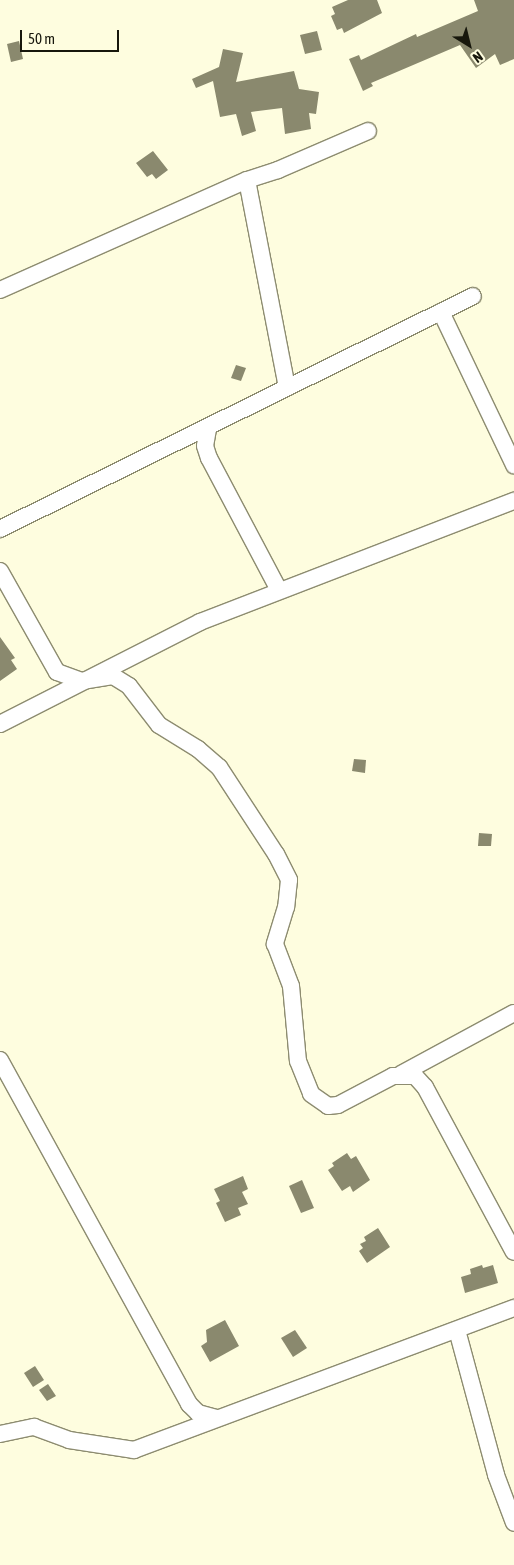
<!DOCTYPE html>
<html>
<head>
<meta charset="utf-8">
<style>
	body { margin:0 }
	#map { position:relative; width:514px; height:1565px; overflow:hidden; background:#fefddf; font-family:"Asap Condensed",sans-serif }
	div>[style] { position:absolute }
	.building>* { inset:0; background:#8a896e }
	.roads { filter:drop-shadow(1px 0 #8d8c70) drop-shadow(-1px 0 #8d8c70) drop-shadow(0 1px #8d8c70) drop-shadow(0 -1px #8d8c70) }
	.minor>* { height:16px; margin:-8px; padding:0 8px; transform-origin:8px; border-radius:8px; background:#fff }
	span { translate:-50% -50%; white-space:nowrap; text-align:center; line-height:1.15; -webkit-text-stroke:4px #fefddf; paint-order:stroke }
	.north { position:absolute; left:444px; top:20px; width:50px; height:50px; -webkit-text-stroke:4px #fefddf; paint-order:stroke; rotate:144deg; font-size:14px; font-weight:700; line-height:20px; text-align:center; color:#17170c }
	.north::after { content:''; display:block; margin:auto; width:18px; height:22px; background:#17170c; clip-path:polygon(50% 0,100% 100%,50% 72%,0 100%) }
	.scale { position:absolute; left:20px; top:30px; width:99px; height:22px; box-sizing:border-box; border:2px solid #17170c; border-top:0; padding-left:6px; font-size:15px; line-height:18px; white-space:nowrap; color:#17170c; -webkit-text-stroke:4px #fefddf; paint-order:stroke }
</style>
</head>
<body>
<div id="map">
	<div class="building">
		<i style="clip-path:polygon(348px 0,377px 0,382px 13px,344px 33px,342px 28px,337px 30px,331px 16px,335px 14px,332px 7px)"></i>
		<i style="clip-path:polygon(474px 0,514px 0,514px 59px,500px 65px,495px 54px,476px 68px,460px 45px,371px 83px,373px 86px,363px 91px,349px 59px,359px 55px,361px 60px,416px 34px,417px 37px,478px 11px)"></i>
		<i style="clip-path:polygon(317px 31px,322px 50px,305px 54px,300px 35px)"></i>
		<i style="clip-path:polygon(19px 41px,23px 59px,11px 62px,7px 44px)"></i>
		<i style="clip-path:polygon(223px 49px,243px 53px,236px 82px,294px 71px,299px 89px,319px 92px,316px 114px,309px 113px,311px 129px,285px 134px,282px 108px,251px 112px,256px 131px,242px 136px,236px 114px,220px 117px,213px 81px,196px 88px,192px 79px,219px 67px)"></i>
		<i style="clip-path:polygon(153px 151px,168px 170px,156px 179px,152px 174px,147px 177px,136px 163px)"></i>
		<i style="clip-path:polygon(236px 365px,246px 368px,241px 381px,231px 378px)"></i>
		<i style="clip-path:polygon(0 637px,15px 658px,11px 660px,17px 669px,0 681px)"></i>
		<i style="clip-path:polygon(354px 759px,366px 760px,365px 773px,352px 771px)"></i>
		<i style="clip-path:polygon(479px 833px,492px 834px,491px 846px,478px 846px)"></i>
		<i style="clip-path:polygon(347px 1153px,351px 1159px,356px 1156px,370px 1180px,353px 1192px,350px 1186px,342px 1191px,328px 1170px,334px 1166px,332px 1163px)"></i>
		<i style="clip-path:polygon(243px 1176px,248px 1189px,242px 1192px,248px 1204px,238px 1208px,241px 1215px,225px 1222px,216px 1203px,220px 1201px,214px 1189px)"></i>
		<i style="clip-path:polygon(302px 1180px,314px 1208px,301px 1213px,289px 1186px)"></i>
		<i style="clip-path:polygon(378px 1228px,390px 1247px,367px 1263px,359px 1251px,363px 1248px,360px 1244px,366px 1241px,364px 1237px)"></i>
		<i style="clip-path:polygon(482px 1265px,483px 1268px,493px 1265px,498px 1283px,465px 1293px,461px 1277px,471px 1274px,470px 1269px)"></i>
		<i style="clip-path:polygon(225px 1320px,239px 1346px,210px 1362px,201px 1346px,207px 1342px,206px 1330px)"></i>
		<i style="clip-path:polygon(295px 1330px,307px 1348px,293px 1357px,281px 1338px)"></i>
		<i style="clip-path:polygon(35px 1366px,44px 1380px,33px 1387px,24px 1373px)"></i>
		<i style="clip-path:polygon(48px 1384px,56px 1396px,47px 1401px,39px 1390px)"></i>
	</div>
	<div class="roads">
		<div class="minor">
			<i style="left:247px;top:180px;width:211px;rotate:79.1deg"></i>
			<i style="left:0;top:290px;width:270px;rotate:-24deg"></i>
			<i style="left:247px;top:180px;width:33px;rotate:-18deg"></i>
			<i style="left:278px;top:170px;width:98px;rotate:-23.4deg"></i>
			<i style="left:441px;top:312px;width:170px;rotate:64.5deg"></i>
			<i style="left:208px;top:429px;width:17px;rotate:100deg"></i>
			<i style="left:205px;top:446px;width:13px;rotate:72deg"></i>
			<i style="left:209px;top:458px;width:149px;rotate:62.1deg"></i>
			<i style="left:0;top:529px;width:527px;rotate:-26.22deg"></i>
			<i style="left:0;top:571px;width:116px;rotate:60.6deg"></i>
			<i style="left:57px;top:672px;width:27px;rotate:20deg"></i>
			<i style="left:82px;top:681px;width:31px;rotate:-9deg"></i>
			<i style="left:113px;top:676px;width:19px;rotate:32deg"></i>
			<i style="left:129px;top:686px;width:49px;rotate:52.4deg"></i>
			<i style="left:159px;top:725px;width:46px;rotate:31.6deg"></i>
			<i style="left:198px;top:749px;width:28px;rotate:41deg"></i>
			<i style="left:219px;top:767px;width:104px;rotate:56.8deg"></i>
			<i style="left:276px;top:854px;width:29px;rotate:63deg"></i>
			<i style="left:289px;top:880px;width:27px;rotate:96deg"></i>
			<i style="left:286px;top:907px;width:39px;rotate:107deg"></i>
			<i style="left:275px;top:944px;width:45px;rotate:69.1deg"></i>
			<i style="left:291px;top:986px;width:75px;rotate:84.7deg"></i>
			<i style="left:298px;top:1061px;width:35px;rotate:68deg"></i>
			<i style="left:311px;top:1094px;width:21px;rotate:35deg"></i>
			<i style="left:328px;top:1106px;width:10px;rotate:-6deg"></i>
			<i style="left:338px;top:1105px;width:62px;rotate:-27.8deg"></i>
			<i style="left:393px;top:1076px;width:22px"></i>
			<i style="left:415px;top:1076px;width:15px;rotate:48deg"></i>
			<i style="left:425px;top:1087px;width:187px;rotate:61.7deg"></i>
			<i style="left:0;top:724px;width:225px;rotate:-27deg"></i>
			<i style="left:200px;top:622px;width:337px;rotate:-21.1deg"></i>
			<i style="left:0;top:1060px;width:393px;rotate:61.2deg"></i>
			<i style="left:189px;top:1404px;width:13px;rotate:45deg"></i>
			<i style="left:198px;top:1413px;width:20px;rotate:15deg"></i>
			<i style="left:401px;top:1074px;width:128px;rotate:-28.4deg"></i>
			<i style="left:457px;top:1330px;width:150px;rotate:74.9deg"></i>
			<i style="left:496px;top:1475px;width:51px;rotate:69.4deg"></i>
			<i style="left:0;top:1434px;width:35px;rotate:-12deg"></i>
			<i style="left:34px;top:1427px;width:37px;rotate:20deg"></i>
			<i style="left:69px;top:1440px;width:66px;rotate:8.7deg"></i>
			<i style="left:134px;top:1450px;width:406px;rotate:-20.5deg"></i>
		</div>
	</div>
	<div class="north">N</div>
	<div class="scale">50 m</div>
</div>
</body>
</html>
